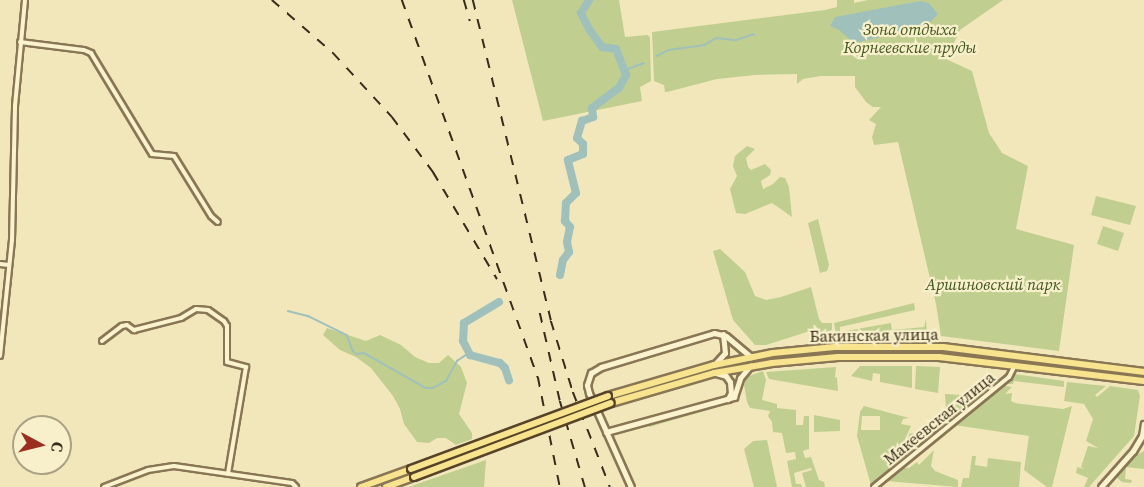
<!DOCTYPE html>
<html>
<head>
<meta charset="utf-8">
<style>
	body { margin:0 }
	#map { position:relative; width:1144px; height:487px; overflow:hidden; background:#f1e7bb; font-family:"Source Serif 4",serif }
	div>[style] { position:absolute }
	.green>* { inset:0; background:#c0cf8f }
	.water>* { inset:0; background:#a0c1bb }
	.stream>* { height:1.5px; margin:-0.75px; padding:0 0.75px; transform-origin:0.75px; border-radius:0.75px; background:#a0c1bb }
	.river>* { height:8px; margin:-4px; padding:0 4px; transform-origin:4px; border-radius:4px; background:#a0c1bb }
	.roads { filter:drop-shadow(2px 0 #897654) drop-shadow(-2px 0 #897654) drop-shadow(0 2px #897654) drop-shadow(0 -2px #897654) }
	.minor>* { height:4px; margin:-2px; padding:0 2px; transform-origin:2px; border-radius:2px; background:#fbf3ce }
	.tertiary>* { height:4.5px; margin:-2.25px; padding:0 2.25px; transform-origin:2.25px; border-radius:2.25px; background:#fbf3ce }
	.secondary>* { height:5px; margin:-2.5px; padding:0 2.5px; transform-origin:2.5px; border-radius:2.5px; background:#fbf3ce }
	.primary>* { height:6px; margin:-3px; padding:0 3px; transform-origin:3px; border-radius:3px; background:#f8e48e }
	.rail>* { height:1.5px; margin-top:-0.75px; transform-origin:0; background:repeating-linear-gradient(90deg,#372b1a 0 10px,transparent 0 20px) }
	.bridges { filter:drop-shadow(2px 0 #564329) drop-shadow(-2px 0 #564329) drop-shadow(0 2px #564329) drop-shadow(0 -2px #564329) }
	.primary-bridge>* { height:6px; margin:-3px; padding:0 3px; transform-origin:3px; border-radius:3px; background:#f8e48e }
	span { translate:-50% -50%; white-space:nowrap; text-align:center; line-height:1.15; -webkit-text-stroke:4.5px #f8f0cb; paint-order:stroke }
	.park-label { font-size:16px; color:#41551f; font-style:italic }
	.street-label { font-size:16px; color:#372b1a }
	.north { position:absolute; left:12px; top:415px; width:60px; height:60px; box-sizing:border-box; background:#f8f0cb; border:2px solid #aba184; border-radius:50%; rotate:97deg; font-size:16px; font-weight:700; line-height:24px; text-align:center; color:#372b1a }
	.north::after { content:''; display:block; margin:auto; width:21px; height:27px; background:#9c2e1f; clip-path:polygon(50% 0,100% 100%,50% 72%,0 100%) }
</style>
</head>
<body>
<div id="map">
	<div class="green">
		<i style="clip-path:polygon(512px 0,619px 0,625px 37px,648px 35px,650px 38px,651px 81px,640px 87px,642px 101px,543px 121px)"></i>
		<i style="clip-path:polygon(837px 0,854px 0,854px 3px,868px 0,1003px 0,960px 30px,946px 59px,972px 71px,989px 133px,1002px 153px,1028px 166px,1016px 229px,1074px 245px,1059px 351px,941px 336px,936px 304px,898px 142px,874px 145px,872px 137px,876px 124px,869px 120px,881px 107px,873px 107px,866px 102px,855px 87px,855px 76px,821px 76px,803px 79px,797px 84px,797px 74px,755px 75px,717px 79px,667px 92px,665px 92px,664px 85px,654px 81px,652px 32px,825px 10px,837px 7px)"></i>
		<i style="clip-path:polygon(747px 146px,755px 149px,746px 158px,748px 167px,751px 170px,765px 164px,771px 170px,770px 175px,761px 181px,763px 189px,773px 184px,780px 177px,785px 178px,789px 187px,792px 217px,772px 203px,745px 214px,736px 213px,730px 189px,737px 176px,733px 166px,735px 156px)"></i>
		<i style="clip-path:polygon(1096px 196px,1136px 206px,1130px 225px,1091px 215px)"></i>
		<i style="clip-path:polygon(818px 219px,829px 265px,827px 271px,820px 273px,808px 223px)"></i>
		<i style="clip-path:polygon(1103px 226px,1124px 233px,1118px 251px,1097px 244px)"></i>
		<i style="clip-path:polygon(720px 249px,745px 272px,755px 296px,766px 300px,781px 297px,811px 287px,819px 319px,822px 323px,832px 323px,832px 330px,820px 335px,810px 331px,766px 345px,755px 345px,733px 320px,713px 251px)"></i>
		<i style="clip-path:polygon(914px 303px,915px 310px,840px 327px,840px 332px,891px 323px,892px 330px,924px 327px,926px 319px,927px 335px,836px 335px,834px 323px)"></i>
		<i style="clip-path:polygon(327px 328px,366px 341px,380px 335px,401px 345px,415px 357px,429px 363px,439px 363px,448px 355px,461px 367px,467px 383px,459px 414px,472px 433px,472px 439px,456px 445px,446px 438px,437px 438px,429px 443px,417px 442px,404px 424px,400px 409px,393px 396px,371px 368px,356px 357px,340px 350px,323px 335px)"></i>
		<i style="clip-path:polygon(865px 349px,929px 349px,820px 353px,755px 359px)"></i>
		<i style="clip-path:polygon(860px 366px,912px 366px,912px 388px,880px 382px,880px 374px,873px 373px,872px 381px,851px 376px)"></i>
		<i style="clip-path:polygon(916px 366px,940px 367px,938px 393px,915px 389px)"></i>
		<i style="clip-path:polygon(836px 367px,835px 377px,837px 378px,838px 391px,769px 379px,766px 372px)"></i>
		<i style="clip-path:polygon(763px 371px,766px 380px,762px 400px,777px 404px,777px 408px,796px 410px,796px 425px,803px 425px,804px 416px,809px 416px,809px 449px,803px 451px,805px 458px,811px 457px,819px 480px,824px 482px,825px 487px,806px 487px,802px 473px,812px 470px,811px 468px,794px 473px,796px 484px,801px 484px,802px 487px,792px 487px,787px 461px,796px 459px,795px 452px,786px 453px,782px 433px,773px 432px,772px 422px,768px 416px,770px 411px,750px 408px,747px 402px,744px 385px,746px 377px)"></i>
		<i style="clip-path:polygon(1015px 374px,1064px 381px,1064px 387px,1014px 381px,1013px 384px,1006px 384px,1006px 386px,1012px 387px,1005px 394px,1012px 393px,1011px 401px,1015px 403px,1063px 409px,1072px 406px,1052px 487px,1047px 487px,1024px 470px,1029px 436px,954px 425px)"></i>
		<i style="clip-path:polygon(1067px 382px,1106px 386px,1095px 395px,1097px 397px,1110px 386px,1138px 390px,1140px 396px,1134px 436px,1089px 487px,1084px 487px,1088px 478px,1076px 473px,1077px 467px,1084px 469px,1081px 467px,1088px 446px,1098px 448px,1086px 441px,1093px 419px,1084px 404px,1064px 401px)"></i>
		<i style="clip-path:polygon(945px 394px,977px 396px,952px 418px,946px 408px)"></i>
		<i style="clip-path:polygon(723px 403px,732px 403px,649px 427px,648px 425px)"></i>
		<i style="clip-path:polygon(evenodd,864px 406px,909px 418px,903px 419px,901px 424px,911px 426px,905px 439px,905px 447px,908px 449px,911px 447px,908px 448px,906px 443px,910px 433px,922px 437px,916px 443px,919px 446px,871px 485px,857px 436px,860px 412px,864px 406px,862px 416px,880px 416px,880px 430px,861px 430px,862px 416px)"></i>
		<i style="clip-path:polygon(814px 415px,840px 420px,840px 431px,814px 432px)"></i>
		<i style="clip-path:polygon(767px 440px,777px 487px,754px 487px,744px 449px,753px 441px)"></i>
		<i style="clip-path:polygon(934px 450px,931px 466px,935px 471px,958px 480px,958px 487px,886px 481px,903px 468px,909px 468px,917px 462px,919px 465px)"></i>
		<i style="clip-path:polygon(1144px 451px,1144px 469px,1126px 467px,1125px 479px,1132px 480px,1131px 483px,1122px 482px,1116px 477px,1137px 455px)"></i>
		<i style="clip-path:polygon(972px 456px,976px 456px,975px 465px,987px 467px,988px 458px,1021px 462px,1019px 487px,961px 487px,963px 478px,969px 478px)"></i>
		<i style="clip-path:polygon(486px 460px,484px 487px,409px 487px,417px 484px)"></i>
	</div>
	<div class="water">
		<i style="clip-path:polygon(920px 1px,929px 3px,938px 14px,926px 27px,854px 43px,839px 30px,830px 26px,835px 17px)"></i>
	</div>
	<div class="stream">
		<i style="left:657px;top:56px;width:13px;rotate:-27deg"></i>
		<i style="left:669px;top:50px;width:36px;rotate:-8deg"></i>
		<i style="left:705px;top:45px;width:13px;rotate:-32deg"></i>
		<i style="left:716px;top:38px;width:20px;rotate:6deg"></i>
		<i style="left:736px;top:40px;width:19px;rotate:-18deg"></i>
		<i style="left:625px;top:70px;width:20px;rotate:-20deg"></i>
		<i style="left:288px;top:311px;width:21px;rotate:14deg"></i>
		<i style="left:308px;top:316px;width:43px;rotate:26deg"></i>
		<i style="left:347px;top:335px;width:17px;rotate:69deg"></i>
		<i style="left:353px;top:351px;width:5px;rotate:37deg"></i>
		<i style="left:357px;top:354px;width:7px;rotate:-8deg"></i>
		<i style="left:364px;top:353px;width:71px;rotate:29.4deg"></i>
		<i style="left:426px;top:388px;width:7px"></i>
		<i style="left:433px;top:388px;width:15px;rotate:-28deg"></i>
		<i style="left:446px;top:381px;width:23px;rotate:-61deg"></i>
		<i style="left:457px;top:361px;width:14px;rotate:-34deg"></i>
	</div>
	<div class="river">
		<i style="left:560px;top:275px;width:15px;rotate:-79deg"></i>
		<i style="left:563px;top:260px;width:10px;rotate:-53deg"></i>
		<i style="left:569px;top:252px;width:10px;rotate:-101deg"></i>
		<i style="left:567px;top:242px;width:15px;rotate:-79deg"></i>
		<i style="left:570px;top:227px;width:8px;rotate:-130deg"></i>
		<i style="left:565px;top:221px;width:18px;rotate:-87deg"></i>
		<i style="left:566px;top:203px;width:14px;rotate:-45deg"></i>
		<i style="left:576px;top:193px;width:34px;rotate:-104deg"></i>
		<i style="left:568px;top:160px;width:16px;rotate:-22deg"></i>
		<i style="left:583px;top:154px;width:10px;rotate:-90deg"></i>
		<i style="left:583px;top:144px;width:8px;rotate:-135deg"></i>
		<i style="left:577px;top:138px;width:18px;rotate:-74deg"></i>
		<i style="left:582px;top:121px;width:12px;rotate:-20deg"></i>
		<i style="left:593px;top:117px;width:9px;rotate:-96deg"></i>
		<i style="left:592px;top:108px;width:34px;rotate:-37deg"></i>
		<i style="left:619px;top:88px;width:15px;rotate:-62deg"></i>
		<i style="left:626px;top:75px;width:28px;rotate:-111deg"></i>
		<i style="left:616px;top:49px;width:14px;rotate:-172deg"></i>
		<i style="left:602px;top:47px;width:22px;rotate:-126deg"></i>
		<i style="left:589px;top:29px;width:18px;rotate:-117deg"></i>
		<i style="left:581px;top:13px;width:15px;rotate:-58deg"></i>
		<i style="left:499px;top:302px;width:41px;rotate:149deg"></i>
		<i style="left:464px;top:323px;width:18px;rotate:93deg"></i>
		<i style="left:463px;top:341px;width:16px;rotate:63deg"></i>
		<i style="left:470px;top:355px;width:31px;rotate:15deg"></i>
		<i style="left:500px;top:363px;width:7px;rotate:45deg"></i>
		<i style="left:505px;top:368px;width:13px;rotate:72deg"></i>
	</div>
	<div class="roads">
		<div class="minor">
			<i style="left:20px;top:42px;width:64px;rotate:7.1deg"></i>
			<i style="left:84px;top:50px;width:8px;rotate:23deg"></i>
			<i style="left:91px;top:53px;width:118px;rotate:58.9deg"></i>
			<i style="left:152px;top:154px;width:22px;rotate:5deg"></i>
			<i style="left:174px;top:156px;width:70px;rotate:58.3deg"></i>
			<i style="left:211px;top:216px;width:9px;rotate:41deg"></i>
			<i style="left:0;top:264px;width:9px;rotate:6deg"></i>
			<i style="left:102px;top:341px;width:25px;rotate:-37deg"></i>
			<i style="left:122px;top:326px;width:5px;rotate:-11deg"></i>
			<i style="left:127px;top:325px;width:9px;rotate:36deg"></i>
			<i style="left:134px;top:330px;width:49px;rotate:-14.3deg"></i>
			<i style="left:181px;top:318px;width:17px;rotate:-31deg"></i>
			<i style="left:196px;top:309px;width:12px;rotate:5deg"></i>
			<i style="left:208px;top:310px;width:19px;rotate:35deg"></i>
			<i style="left:224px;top:321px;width:6px;rotate:59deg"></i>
			<i style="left:227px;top:326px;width:36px;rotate:90deg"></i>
			<i style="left:227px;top:362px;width:20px;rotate:15deg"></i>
			<i style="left:246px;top:367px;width:108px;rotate:99.6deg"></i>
			<i style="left:0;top:356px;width:117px;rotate:-84.1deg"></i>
			<i style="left:12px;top:240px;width:134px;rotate:-88.7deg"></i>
			<i style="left:15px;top:106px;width:106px;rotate:-84.6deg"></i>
			<i style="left:104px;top:487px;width:47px;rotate:-21.1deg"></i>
			<i style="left:148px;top:470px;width:26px;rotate:-9deg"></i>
			<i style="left:174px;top:466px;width:119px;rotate:8.2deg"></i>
			<i style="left:292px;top:483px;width:6px;rotate:45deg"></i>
			<i style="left:874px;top:487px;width:174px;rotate:-39.2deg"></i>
			<i style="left:1009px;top:377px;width:13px;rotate:-63deg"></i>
		</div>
		<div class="tertiary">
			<i style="left:1101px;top:487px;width:48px;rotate:-48.4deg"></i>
			<i style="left:1133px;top:451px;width:17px;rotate:-59deg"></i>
			<i style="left:1142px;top:436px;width:12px;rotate:-81deg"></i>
		</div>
		<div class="secondary">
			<i style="left:715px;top:364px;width:15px;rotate:-48deg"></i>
			<i style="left:725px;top:353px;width:19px;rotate:-96deg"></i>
			<i style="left:716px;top:373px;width:10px;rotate:17deg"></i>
			<i style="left:726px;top:376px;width:7px;rotate:56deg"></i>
			<i style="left:730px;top:382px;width:11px;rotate:85deg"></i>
			<i style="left:731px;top:393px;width:7px;rotate:117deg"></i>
			<i style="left:606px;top:432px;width:133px;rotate:-15.3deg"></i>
			<i style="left:734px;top:397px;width:20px;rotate:-72deg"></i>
			<i style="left:740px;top:378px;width:16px;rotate:-50deg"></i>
			<i style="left:631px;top:487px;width:103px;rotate:-114.1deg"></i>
			<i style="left:589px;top:393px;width:8px;rotate:-104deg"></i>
			<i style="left:587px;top:385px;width:13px;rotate:-72deg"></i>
			<i style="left:591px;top:373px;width:12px;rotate:-31deg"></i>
			<i style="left:601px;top:367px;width:118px;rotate:-16.7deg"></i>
			<i style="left:714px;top:333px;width:12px;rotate:14deg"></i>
			<i style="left:726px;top:336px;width:33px;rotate:40deg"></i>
		</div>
		<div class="primary">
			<i style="left:608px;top:396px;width:110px;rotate:-16.3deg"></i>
			<i style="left:714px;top:365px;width:60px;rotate:-11.5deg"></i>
			<i style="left:773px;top:353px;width:62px;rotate:-5.5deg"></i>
			<i style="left:835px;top:347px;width:108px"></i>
			<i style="left:943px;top:347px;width:203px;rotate:7.1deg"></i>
			<i style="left:611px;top:403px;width:107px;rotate:-16.2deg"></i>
			<i style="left:714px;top:373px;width:59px;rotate:-9.8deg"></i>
			<i style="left:772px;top:363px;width:66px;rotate:-5.2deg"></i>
			<i style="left:838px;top:357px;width:101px"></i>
			<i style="left:939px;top:357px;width:206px;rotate:6.7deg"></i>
			<i style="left:361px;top:487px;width:53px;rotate:-19.8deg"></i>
			<i style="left:386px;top:487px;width:30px;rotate:-20deg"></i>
		</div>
	</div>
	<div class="rail">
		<i style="left:272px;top:0;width:81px;rotate:41deg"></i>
		<i style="left:333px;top:53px;width:87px;rotate:47.3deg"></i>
		<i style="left:392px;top:117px;width:69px;rotate:53.3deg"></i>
		<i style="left:433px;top:172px;width:125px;rotate:59.1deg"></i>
		<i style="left:402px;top:0;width:401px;rotate:70.2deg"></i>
		<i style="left:538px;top:377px;width:112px;rotate:78.7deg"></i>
		<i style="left:464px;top:0;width:22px;rotate:74deg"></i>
		<i style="left:473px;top:0;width:330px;rotate:76.3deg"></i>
		<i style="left:551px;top:321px;width:74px;rotate:72.8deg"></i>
		<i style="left:573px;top:392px;width:102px;rotate:68.7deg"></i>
		<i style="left:540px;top:313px;width:90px;rotate:77.2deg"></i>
		<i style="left:560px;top:401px;width:90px;rotate:73.8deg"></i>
	</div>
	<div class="bridges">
		<div class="primary-bridge">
			<i style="left:411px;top:469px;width:210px;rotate:-20.3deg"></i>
			<i style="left:414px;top:477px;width:210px;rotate:-20.6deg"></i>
		</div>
	</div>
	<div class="park-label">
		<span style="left:910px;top:38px">Зона отдыха<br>Корнеевские пруды</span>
		<span style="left:993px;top:284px">Аршиновский парк</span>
	</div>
	<div class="street-label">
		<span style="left:874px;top:335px;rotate:-1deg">Бакинская улица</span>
		<span style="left:939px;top:418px;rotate:-39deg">Макеевская улица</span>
	</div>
	<div class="north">С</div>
</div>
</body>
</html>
